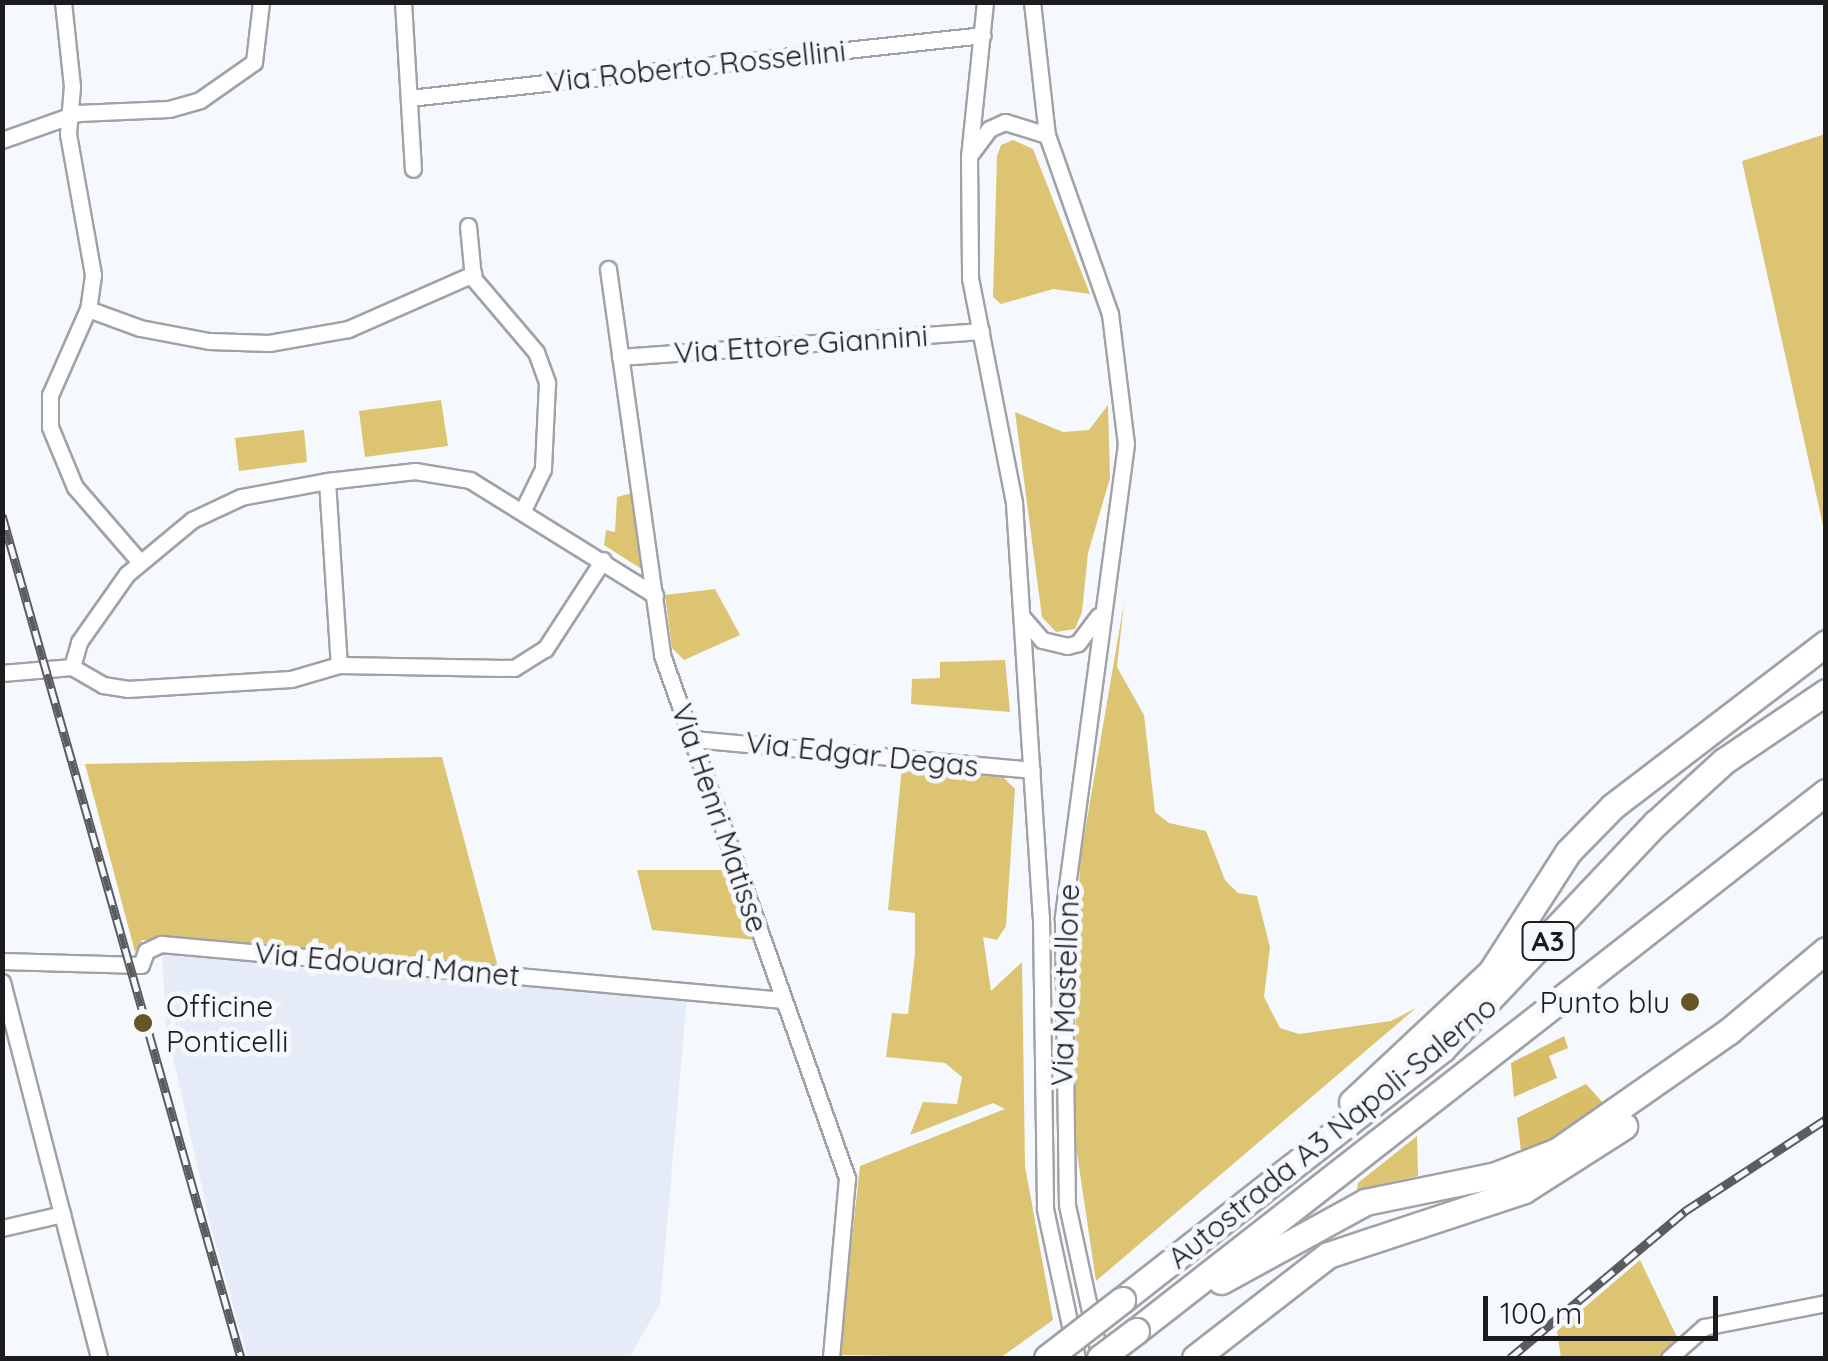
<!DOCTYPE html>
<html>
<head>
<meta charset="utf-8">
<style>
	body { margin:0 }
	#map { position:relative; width:1828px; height:1361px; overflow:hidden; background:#f5f8fd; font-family:Quicksand,sans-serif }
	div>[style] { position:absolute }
	.built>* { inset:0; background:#e5ebf7 }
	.green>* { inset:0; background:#ddc472 }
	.forest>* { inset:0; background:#d9be67 }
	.roads { filter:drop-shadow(2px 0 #a0a2a7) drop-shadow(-2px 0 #a0a2a7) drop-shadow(0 2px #a0a2a7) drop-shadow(0 -2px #a0a2a7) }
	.minor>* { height:15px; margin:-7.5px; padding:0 7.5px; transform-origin:7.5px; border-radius:7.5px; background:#fff }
	.highway>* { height:25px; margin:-12.5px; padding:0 12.5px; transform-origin:12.5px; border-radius:12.5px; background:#fff }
	.rail>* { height:9px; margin-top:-4.5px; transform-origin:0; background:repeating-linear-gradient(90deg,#f5f8fd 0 15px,#5b5c5f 0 30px); box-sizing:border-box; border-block:2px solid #5b5c5f }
	.bridges { filter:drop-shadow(2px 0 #a0a2a7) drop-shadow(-2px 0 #a0a2a7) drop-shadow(0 2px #a0a2a7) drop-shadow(0 -2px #a0a2a7) }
	.highway-bridge>* { height:25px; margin:-12.5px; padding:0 12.5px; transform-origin:12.5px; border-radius:12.5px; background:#fff }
	.dots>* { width:28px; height:28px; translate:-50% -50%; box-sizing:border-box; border:5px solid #f5f8fd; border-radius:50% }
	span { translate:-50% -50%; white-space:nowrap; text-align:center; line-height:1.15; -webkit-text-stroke:10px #f5f8fd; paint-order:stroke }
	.shield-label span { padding:2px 8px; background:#f5f8fd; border:2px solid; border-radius:8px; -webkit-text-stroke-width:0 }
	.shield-label { font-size:28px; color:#1c1c1e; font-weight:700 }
	.street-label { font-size:30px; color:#1c1c1e }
	.poi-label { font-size:30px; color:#1c1c1e }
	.right { translate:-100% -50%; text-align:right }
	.left { translate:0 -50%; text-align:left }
	.frame { position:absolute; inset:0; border:5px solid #1c1c1e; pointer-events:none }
	.scale { position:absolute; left:1483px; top:1296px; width:235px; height:45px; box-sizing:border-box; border:5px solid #1c1c1e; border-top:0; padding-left:12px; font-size:30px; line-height:35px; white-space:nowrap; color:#1c1c1e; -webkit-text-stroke:8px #f5f8fd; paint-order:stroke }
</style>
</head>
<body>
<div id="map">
	<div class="built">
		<i style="clip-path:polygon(162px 953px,687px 997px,660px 1304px,629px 1358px,248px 1358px,209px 1219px,166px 1024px)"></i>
	</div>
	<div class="green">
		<i style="clip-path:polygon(1825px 134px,1826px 134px,1825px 534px,1742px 161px)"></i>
		<i style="clip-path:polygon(1013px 140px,1033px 149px,1090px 294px,1053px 289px,1001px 304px,993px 297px,997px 156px,1001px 145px)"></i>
		<i style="clip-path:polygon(441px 400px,448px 446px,365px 457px,359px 411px)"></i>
		<i style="clip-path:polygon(1108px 405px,1110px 478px,1088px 553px,1082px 612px,1075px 629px,1056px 632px,1042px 617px,1015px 412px,1063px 432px,1089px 430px)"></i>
		<i style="clip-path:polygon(304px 430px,307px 462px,239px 471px,235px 438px)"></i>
		<i style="clip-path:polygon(632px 493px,643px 570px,604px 545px,606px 530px,615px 532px,617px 497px)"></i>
		<i style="clip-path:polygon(715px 589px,740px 635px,684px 660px,672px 648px,665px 595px)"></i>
		<i style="clip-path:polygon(1124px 603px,1117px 667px,1144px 715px,1155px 812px,1169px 823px,1206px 831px,1225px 880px,1238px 893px,1257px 896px,1270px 947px,1264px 997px,1280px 1028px,1299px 1034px,1391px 1021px,1416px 1008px,1096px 1281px,1073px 1126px,1080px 860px)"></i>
		<i style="clip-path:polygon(1005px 660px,1010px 712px,911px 704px,912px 679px,940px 678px,940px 662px)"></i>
		<i style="clip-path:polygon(442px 757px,498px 967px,142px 940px,135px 952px,85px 764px)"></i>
		<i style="clip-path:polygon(902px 766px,1003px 777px,1015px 789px,1006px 926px,997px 940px,983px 937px,991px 991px,1022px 962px,1025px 1166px,1053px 1320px,1000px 1358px,839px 1355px,860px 1166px,1005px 1109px,993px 1103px,910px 1135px,923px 1102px,957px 1104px,962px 1077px,945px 1063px,886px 1057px,892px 1013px,908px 1014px,915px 954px,915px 913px,888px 910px)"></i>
		<i style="clip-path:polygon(637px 870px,729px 870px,756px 940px,652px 930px)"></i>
		<i style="clip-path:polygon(1417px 1136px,1418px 1176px,1357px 1190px,1358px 1183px)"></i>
		<i style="clip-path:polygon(1640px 1260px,1677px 1337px,1672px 1345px,1661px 1358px,1561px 1358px,1557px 1331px)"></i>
	</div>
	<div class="forest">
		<i style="clip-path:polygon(1564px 1036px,1568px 1048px,1549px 1056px,1557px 1078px,1514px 1097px,1511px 1063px)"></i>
		<i style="clip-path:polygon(1586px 1084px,1603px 1103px,1539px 1146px,1521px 1151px,1517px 1118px)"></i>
	</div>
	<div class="roads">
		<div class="minor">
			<i style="left:63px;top:2px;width:84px;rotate:83.9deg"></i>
			<i style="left:72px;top:86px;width:48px;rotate:94.8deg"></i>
			<i style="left:68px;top:134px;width:143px;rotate:79.9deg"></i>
			<i style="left:93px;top:275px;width:34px;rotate:98deg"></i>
			<i style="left:88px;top:309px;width:94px;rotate:113.8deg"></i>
			<i style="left:50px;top:395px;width:32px;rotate:90deg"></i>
			<i style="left:50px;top:427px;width:65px;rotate:67.4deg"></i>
			<i style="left:75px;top:487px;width:98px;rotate:49.1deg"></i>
			<i style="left:403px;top:2px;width:167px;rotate:86.6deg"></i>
			<i style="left:985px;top:2px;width:155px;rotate:95.9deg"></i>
			<i style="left:969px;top:156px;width:122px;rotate:89.5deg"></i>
			<i style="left:970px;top:278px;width:229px;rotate:78.9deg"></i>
			<i style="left:1014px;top:503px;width:415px;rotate:86.3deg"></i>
			<i style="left:1041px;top:917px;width:292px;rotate:89.2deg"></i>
			<i style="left:1045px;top:1209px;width:152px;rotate:77.9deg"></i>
			<i style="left:1032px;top:2px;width:134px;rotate:83.6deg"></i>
			<i style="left:1047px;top:135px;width:190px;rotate:70.6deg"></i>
			<i style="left:1110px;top:314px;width:131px;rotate:83deg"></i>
			<i style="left:1126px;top:444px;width:479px;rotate:97.6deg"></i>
			<i style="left:1063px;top:919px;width:286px;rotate:89.2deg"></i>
			<i style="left:1067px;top:1205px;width:157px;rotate:77.8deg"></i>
			<i style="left:409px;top:98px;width:577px;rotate:-6.26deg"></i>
			<i style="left:2px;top:140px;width:81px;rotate:-19.6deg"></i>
			<i style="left:78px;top:113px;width:91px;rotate:-2.5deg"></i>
			<i style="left:169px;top:109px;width:32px;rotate:-16deg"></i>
			<i style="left:200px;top:100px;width:66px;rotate:-35.1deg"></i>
			<i style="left:254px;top:62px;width:60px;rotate:-83.3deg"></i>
			<i style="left:969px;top:156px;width:34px;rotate:-53deg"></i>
			<i style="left:989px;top:129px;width:17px;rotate:-24deg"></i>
			<i style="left:1005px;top:122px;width:44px;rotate:17.2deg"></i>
			<i style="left:468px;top:226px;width:52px;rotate:84.5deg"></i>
			<i style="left:473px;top:278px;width:97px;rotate:49.6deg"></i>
			<i style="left:536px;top:352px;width:33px;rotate:70deg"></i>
			<i style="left:547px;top:383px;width:86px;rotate:92.7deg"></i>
			<i style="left:543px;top:469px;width:46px;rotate:116deg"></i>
			<i style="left:608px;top:269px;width:390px;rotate:82deg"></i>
			<i style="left:662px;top:655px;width:555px;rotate:70.52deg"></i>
			<i style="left:847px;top:1178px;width:181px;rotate:95.1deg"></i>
			<i style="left:88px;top:309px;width:55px;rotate:20.1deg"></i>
			<i style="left:140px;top:328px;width:70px;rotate:10.7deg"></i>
			<i style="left:209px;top:341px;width:60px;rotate:1.9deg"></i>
			<i style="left:269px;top:343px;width:80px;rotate:-10deg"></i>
			<i style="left:348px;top:329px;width:137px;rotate:-23.7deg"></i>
			<i style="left:620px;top:357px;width:362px;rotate:-4.1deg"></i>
			<i style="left:327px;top:481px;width:184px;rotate:86.3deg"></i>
			<i style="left:1023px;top:618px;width:29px;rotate:49deg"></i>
			<i style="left:1042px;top:640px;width:26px;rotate:13deg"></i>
			<i style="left:1067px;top:646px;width:11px;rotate:-15deg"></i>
			<i style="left:1078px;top:643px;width:34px;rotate:-53deg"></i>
			<i style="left:72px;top:667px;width:26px;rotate:-74deg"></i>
			<i style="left:79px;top:642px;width:83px;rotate:-54.8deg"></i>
			<i style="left:127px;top:574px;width:85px;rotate:-39.7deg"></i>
			<i style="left:192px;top:520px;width:54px;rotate:-25.1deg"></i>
			<i style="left:241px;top:497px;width:87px;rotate:-10.5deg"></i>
			<i style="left:327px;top:481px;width:89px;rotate:-6.5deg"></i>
			<i style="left:415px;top:471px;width:56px;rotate:9.3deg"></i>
			<i style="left:470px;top:480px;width:218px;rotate:31.9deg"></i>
			<i style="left:2px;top:673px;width:70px;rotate:-4.9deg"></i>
			<i style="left:72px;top:667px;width:36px;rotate:30deg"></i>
			<i style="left:103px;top:685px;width:24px;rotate:9deg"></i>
			<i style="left:127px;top:689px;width:164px;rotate:-3.5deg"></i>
			<i style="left:291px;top:679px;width:50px;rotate:-16.3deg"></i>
			<i style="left:339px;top:665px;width:175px;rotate:1deg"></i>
			<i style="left:514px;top:668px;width:36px;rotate:-32deg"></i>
			<i style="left:545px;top:649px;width:106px;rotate:-56.9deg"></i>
			<i style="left:692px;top:739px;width:341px;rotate:5.2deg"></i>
			<i style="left:2px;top:961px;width:139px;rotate:1.6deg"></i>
			<i style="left:141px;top:965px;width:15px;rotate:-70deg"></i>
			<i style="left:146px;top:951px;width:17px;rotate:-25deg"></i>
			<i style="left:161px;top:944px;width:625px;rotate:5.14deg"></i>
			<i style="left:2px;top:982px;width:388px;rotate:75.5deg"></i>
			<i style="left:2px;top:1228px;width:62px;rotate:-13.1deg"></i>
			<i style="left:1669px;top:1358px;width:47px;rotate:-41.5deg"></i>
			<i style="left:1704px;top:1327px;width:124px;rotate:-11.1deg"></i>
		</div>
		<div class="highway">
			<i style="left:1352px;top:1102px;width:190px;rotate:-43.1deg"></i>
			<i style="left:1491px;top:972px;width:143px;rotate:-57.3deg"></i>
			<i style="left:1568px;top:852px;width:64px;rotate:-45.6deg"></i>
			<i style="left:1613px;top:806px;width:268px;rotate:-37.4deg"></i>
			<i style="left:1221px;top:1281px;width:164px;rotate:-28.7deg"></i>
			<i style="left:1365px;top:1202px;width:134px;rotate:-11.6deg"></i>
			<i style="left:1496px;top:1175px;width:66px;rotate:-21.5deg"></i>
			<i style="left:1557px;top:1151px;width:210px;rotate:-34.9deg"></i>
			<i style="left:1729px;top:1031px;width:126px;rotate:-39.9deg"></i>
			<i style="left:1122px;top:1300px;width:407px;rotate:-38.1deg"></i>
			<i style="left:1442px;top:1049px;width:311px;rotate:-46.6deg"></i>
			<i style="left:1656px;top:823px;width:92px;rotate:-42.4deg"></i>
			<i style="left:1724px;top:761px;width:123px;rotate:-34.1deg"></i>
			<i style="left:1136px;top:1331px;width:876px;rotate:-38deg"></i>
			<i style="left:1195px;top:1358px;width:168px;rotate:-37.8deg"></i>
			<i style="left:1328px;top:1255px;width:206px;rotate:-18.3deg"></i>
			<i style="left:1524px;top:1190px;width:119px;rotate:-32.6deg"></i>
		</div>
	</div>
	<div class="rail">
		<i style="left:2px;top:515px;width:876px;rotate:74.17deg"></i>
		<i style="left:1510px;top:1358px;width:229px;rotate:-40deg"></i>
		<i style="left:1685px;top:1211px;width:168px;rotate:-33.1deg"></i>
	</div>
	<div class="bridges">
		<div class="highway-bridge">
			<i style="left:1047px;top:1358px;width:95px;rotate:-37.7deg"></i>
			<i style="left:1100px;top:1358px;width:45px;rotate:-36.9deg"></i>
		</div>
	</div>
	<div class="dots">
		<i style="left:1690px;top:1002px;background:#665624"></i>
		<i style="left:143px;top:1023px;background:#665624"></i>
	</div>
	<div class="shield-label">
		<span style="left:1548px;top:941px">A3</span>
	</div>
	<div class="street-label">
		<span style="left:696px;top:66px;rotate:-6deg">Via Roberto Rossellini</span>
		<span style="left:801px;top:344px;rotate:-4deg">Via Ettore Giannini</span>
		<span style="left:862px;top:754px;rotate:6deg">Via Edgar Degas</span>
		<span style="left:720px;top:818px;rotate:71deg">Via Henri Matisse</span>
		<span style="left:387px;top:964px;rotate:5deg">Via Edouard Manet</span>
		<span style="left:1065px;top:985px;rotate:-88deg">Via Mastellone</span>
		<span style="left:1332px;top:1132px;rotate:-39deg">Autostrada A3 Napoli-Salerno</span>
	</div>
	<div class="poi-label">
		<span class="right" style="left:1670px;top:1002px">Punto blu</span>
		<span class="left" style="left:166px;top:1023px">Officine<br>Ponticelli</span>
	</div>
	<div class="frame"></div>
	<div class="scale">100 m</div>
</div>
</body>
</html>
